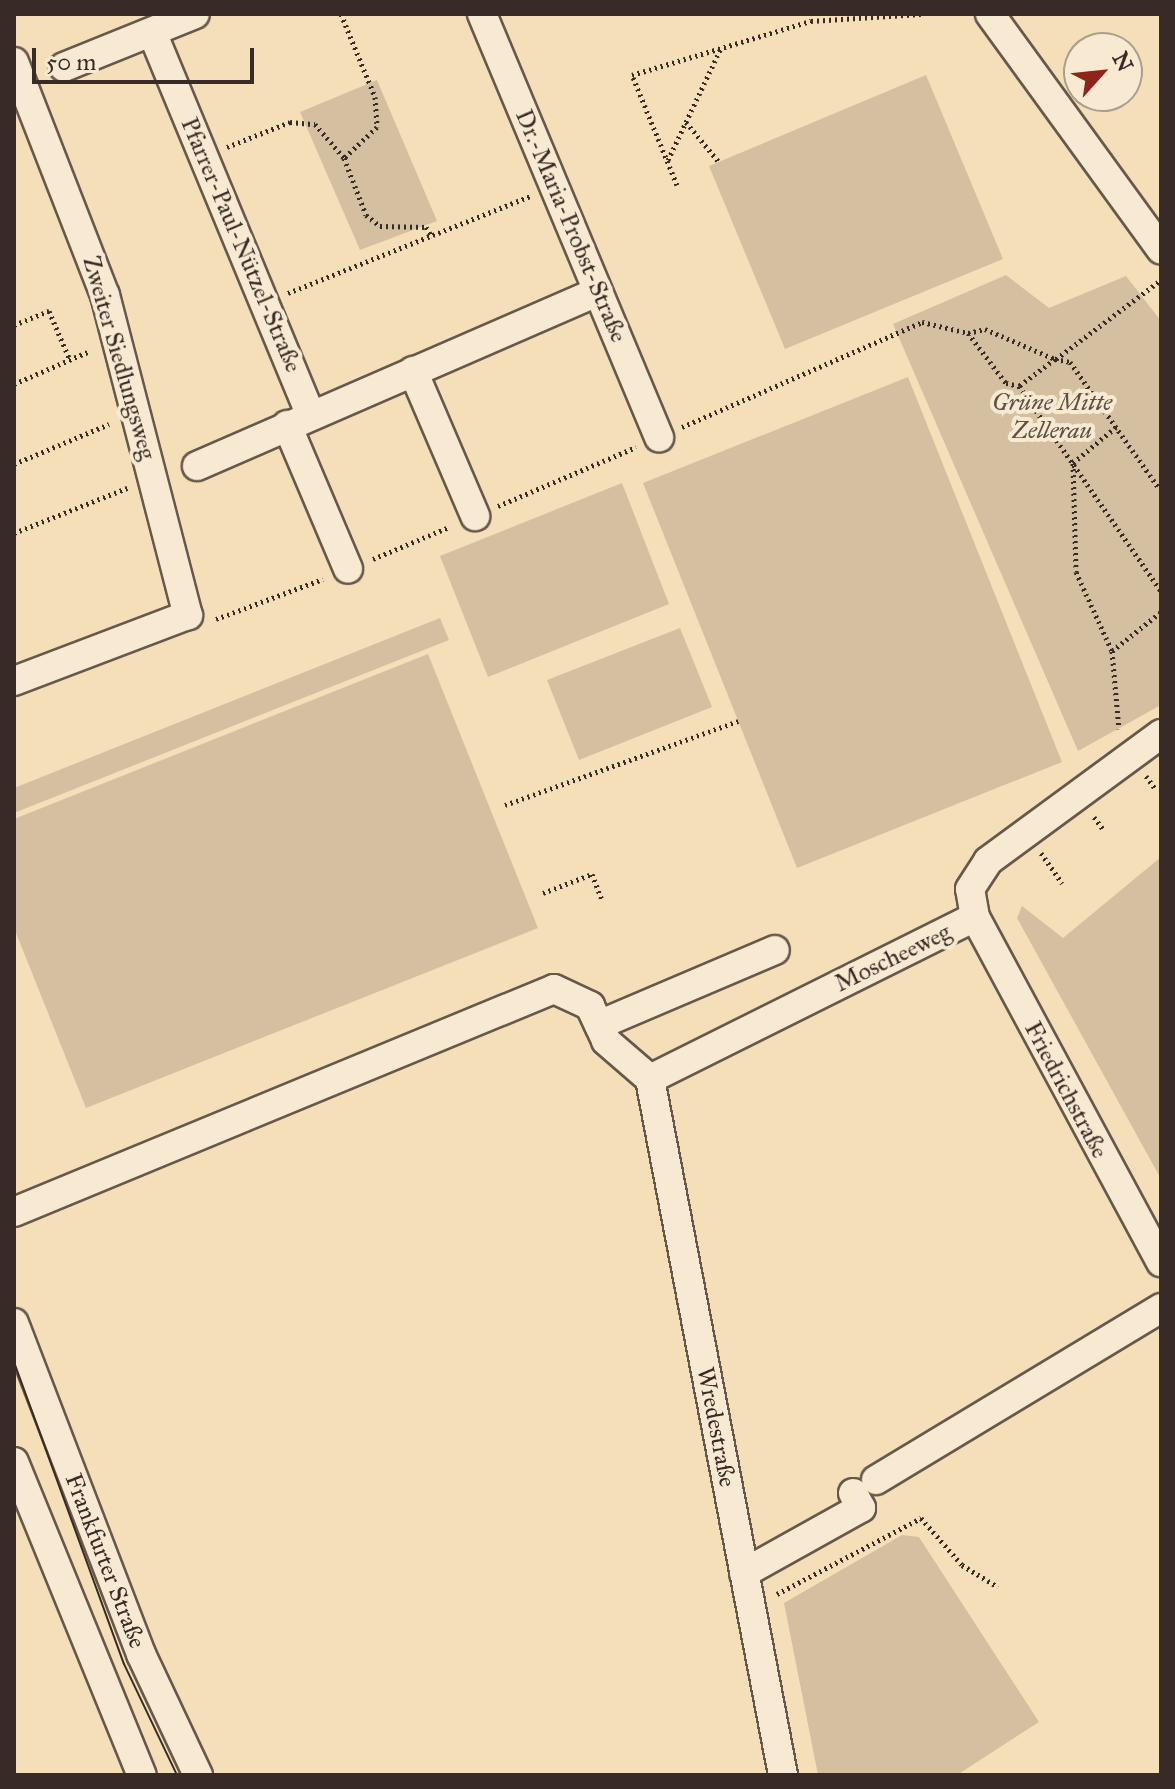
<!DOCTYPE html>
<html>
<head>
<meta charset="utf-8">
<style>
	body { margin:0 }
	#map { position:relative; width:1175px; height:1789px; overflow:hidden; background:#f4dfb9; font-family:"IM FELL Great Primer",serif }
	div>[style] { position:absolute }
	.green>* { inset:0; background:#d4c0a0 }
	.path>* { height:5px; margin-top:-2.5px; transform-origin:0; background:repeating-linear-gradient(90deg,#382b26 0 2px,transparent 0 6px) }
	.roads { filter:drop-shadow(2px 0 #67584b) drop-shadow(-2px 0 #67584b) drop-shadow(0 2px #67584b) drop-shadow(0 -2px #67584b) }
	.minor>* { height:28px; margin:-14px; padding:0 14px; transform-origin:14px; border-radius:14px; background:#f8ead2 }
	.tram>* { height:2px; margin:-1px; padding:0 1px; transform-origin:1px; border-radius:1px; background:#382b26 }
	span { translate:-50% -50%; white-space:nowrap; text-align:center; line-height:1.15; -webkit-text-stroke:8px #f8ead2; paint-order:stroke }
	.street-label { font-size:24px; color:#382b26 }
	.park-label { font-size:24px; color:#5f5044; font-style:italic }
	.frame { position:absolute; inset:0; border:16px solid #382b26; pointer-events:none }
	.north { position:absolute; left:1063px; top:32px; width:80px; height:80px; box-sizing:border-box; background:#f8ead2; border:2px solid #ab9e8d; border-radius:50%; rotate:63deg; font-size:22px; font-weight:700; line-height:32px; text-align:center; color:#382b26 }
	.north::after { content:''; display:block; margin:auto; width:28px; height:36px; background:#8f2418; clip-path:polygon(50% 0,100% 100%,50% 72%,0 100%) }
	.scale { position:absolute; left:32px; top:48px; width:222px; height:36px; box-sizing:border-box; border:4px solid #382b26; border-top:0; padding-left:10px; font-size:24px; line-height:28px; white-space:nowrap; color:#382b26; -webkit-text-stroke:6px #f8ead2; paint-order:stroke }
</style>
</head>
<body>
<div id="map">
	<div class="green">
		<i style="clip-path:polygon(926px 75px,1003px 259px,785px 349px,709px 166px)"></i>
		<i style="clip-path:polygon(377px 80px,437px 221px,360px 250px,300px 112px)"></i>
		<i style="clip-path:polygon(1006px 275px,1049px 308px,1126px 276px,1161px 321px,1161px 705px,1078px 751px,893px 324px)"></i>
		<i style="clip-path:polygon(908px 377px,1062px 762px,797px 868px,643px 483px)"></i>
		<i style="clip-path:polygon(622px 483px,669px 604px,488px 677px,440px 556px)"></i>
		<i style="clip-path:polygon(440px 618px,449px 640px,14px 813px,14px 788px)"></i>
		<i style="clip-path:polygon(680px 628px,712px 707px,579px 760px,547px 680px)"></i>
		<i style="clip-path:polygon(428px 654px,538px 928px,86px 1108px,14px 928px,14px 819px)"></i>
		<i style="clip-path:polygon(1161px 857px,1161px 1179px,1017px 918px,1022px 906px,1063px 938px)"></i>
		<i style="clip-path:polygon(902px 1535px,919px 1537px,1039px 1722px,957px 1775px,818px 1775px,784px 1603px)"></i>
	</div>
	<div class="path">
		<i style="left:341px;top:14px;width:90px;rotate:67.7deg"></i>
		<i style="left:375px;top:97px;width:30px;rotate:86deg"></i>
		<i style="left:377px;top:127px;width:45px;rotate:136.8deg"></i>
		<i style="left:686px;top:122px;width:52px;rotate:50.5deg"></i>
		<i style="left:227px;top:147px;width:68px;rotate:-21.6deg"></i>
		<i style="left:290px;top:122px;width:25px;rotate:5deg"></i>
		<i style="left:315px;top:124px;width:45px;rotate:49.5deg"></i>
		<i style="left:344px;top:158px;width:61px;rotate:68.9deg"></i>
		<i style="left:366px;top:215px;width:18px;rotate:38deg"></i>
		<i style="left:380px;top:226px;width:46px;rotate:1.2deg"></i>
		<i style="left:426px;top:227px;width:12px;rotate:59deg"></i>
		<i style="left:668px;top:160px;width:122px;rotate:-64.7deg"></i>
		<i style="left:677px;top:185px;width:119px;rotate:-112.2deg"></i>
		<i style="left:632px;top:75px;width:187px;rotate:-16.8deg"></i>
		<i style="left:811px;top:21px;width:110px;rotate:-3.6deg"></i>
		<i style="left:288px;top:293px;width:262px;rotate:-21.8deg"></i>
		<i style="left:14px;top:325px;width:38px;rotate:-22deg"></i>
		<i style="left:49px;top:311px;width:53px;rotate:66.8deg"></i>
		<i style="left:968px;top:333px;width:17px;rotate:-13deg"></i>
		<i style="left:985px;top:329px;width:76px;rotate:23.2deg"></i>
		<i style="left:1055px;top:359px;width:45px;rotate:143.1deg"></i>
		<i style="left:1055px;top:359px;width:15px;rotate:11deg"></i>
		<i style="left:1070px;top:362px;width:154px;rotate:54.8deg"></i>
		<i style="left:1056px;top:359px;width:131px;rotate:-37deg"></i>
		<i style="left:14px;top:384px;width:83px;rotate:-23.5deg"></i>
		<i style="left:682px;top:427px;width:262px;rotate:-23.6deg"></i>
		<i style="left:922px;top:322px;width:47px;rotate:13.4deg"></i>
		<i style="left:968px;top:333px;width:63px;rotate:52.8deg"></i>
		<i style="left:1006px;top:383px;width:13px;rotate:13deg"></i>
		<i style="left:1019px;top:386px;width:249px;rotate:55.3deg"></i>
		<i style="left:1116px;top:427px;width:56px;rotate:140.1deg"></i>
		<i style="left:1073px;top:463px;width:109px;rotate:88.4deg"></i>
		<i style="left:1076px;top:572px;width:87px;rotate:65.5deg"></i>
		<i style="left:1112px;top:651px;width:78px;rotate:84.9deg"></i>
		<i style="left:14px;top:464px;width:103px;rotate:-22.8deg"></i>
		<i style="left:498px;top:506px;width:150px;rotate:-23.1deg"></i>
		<i style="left:14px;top:533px;width:122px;rotate:-21.7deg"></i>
		<i style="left:373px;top:559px;width:82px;rotate:-22.8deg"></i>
		<i style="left:216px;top:619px;width:114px;rotate:-20.5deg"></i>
		<i style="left:1112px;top:651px;width:63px;rotate:-38.5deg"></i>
		<i style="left:1146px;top:776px;width:17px;rotate:54deg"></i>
		<i style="left:505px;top:805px;width:248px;rotate:-19.8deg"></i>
		<i style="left:1094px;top:817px;width:15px;rotate:53deg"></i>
		<i style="left:1041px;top:853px;width:37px;rotate:55deg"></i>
		<i style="left:543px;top:893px;width:53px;rotate:-21.2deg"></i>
		<i style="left:592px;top:874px;width:28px;rotate:69deg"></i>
		<i style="left:777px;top:1594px;width:163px;rotate:-27.8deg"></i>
		<i style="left:921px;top:1518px;width:62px;rotate:48.9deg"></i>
		<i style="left:962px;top:1565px;width:42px;rotate:31.4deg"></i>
	</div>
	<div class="roads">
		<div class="minor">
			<i style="left:482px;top:14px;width:459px;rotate:67.3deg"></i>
			<i style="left:990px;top:14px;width:291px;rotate:54deg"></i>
			<i style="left:152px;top:32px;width:415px;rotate:67.5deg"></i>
			<i style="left:14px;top:62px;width:250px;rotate:68.7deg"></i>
			<i style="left:105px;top:295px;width:331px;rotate:75.5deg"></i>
			<i style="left:188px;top:615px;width:186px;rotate:159.2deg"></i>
			<i style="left:64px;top:67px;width:141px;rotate:-22deg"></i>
			<i style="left:413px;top:371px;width:158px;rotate:66.8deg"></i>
			<i style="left:287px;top:425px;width:156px;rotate:67deg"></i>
			<i style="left:197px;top:466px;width:437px;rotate:-23.5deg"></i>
			<i style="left:975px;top:917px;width:392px;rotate:61.7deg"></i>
			<i style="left:599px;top:1025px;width:191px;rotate:-23.1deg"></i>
			<i style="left:650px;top:1079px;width:709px;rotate:79.18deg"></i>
			<i style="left:650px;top:1079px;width:363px;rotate:-26.5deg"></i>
			<i style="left:975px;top:917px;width:28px;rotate:-100deg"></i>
			<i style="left:970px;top:889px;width:33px;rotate:-57deg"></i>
			<i style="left:988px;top:861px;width:215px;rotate:-36.3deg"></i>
			<i style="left:14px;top:1212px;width:584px;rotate:-22.44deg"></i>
			<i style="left:554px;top:989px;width:40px;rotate:25deg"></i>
			<i style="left:590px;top:1006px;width:38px;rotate:65deg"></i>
			<i style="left:606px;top:1041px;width:58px;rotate:40.8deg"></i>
			<i style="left:14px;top:1323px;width:355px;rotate:69deg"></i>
			<i style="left:141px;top:1654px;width:134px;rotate:64.8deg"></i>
			<i style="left:14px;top:1462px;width:338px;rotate:67.8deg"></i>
			<i style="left:876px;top:1480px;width:333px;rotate:-31.1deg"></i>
			<i style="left:744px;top:1573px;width:134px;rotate:-29.1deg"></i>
			<i style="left:861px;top:1508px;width:17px;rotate:-118deg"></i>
		</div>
	</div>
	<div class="tram">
		<i style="left:14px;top:1362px;width:321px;rotate:70deg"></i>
		<i style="left:124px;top:1664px;width:123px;rotate:64.5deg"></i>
	</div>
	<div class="street-label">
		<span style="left:571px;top:226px;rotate:67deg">Dr.-Maria-Probst-Straße</span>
		<span style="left:241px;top:245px;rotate:67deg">Pfarrer-Paul-Nützel-Straße</span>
		<span style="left:119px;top:358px;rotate:74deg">Zweiter Siedlungsweg</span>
		<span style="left:893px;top:958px;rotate:-26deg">Moscheeweg</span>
		<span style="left:1066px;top:1090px;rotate:62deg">Friedrichstraße</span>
		<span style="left:716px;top:1427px;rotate:79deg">Wredestraße</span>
		<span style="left:105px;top:1561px;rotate:69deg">Frankfurter Straße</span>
	</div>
	<div class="park-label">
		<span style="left:1052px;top:417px">Grüne Mitte<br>Zellerau</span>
	</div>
	<div class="frame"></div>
	<div class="north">N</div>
	<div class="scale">50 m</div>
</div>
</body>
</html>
